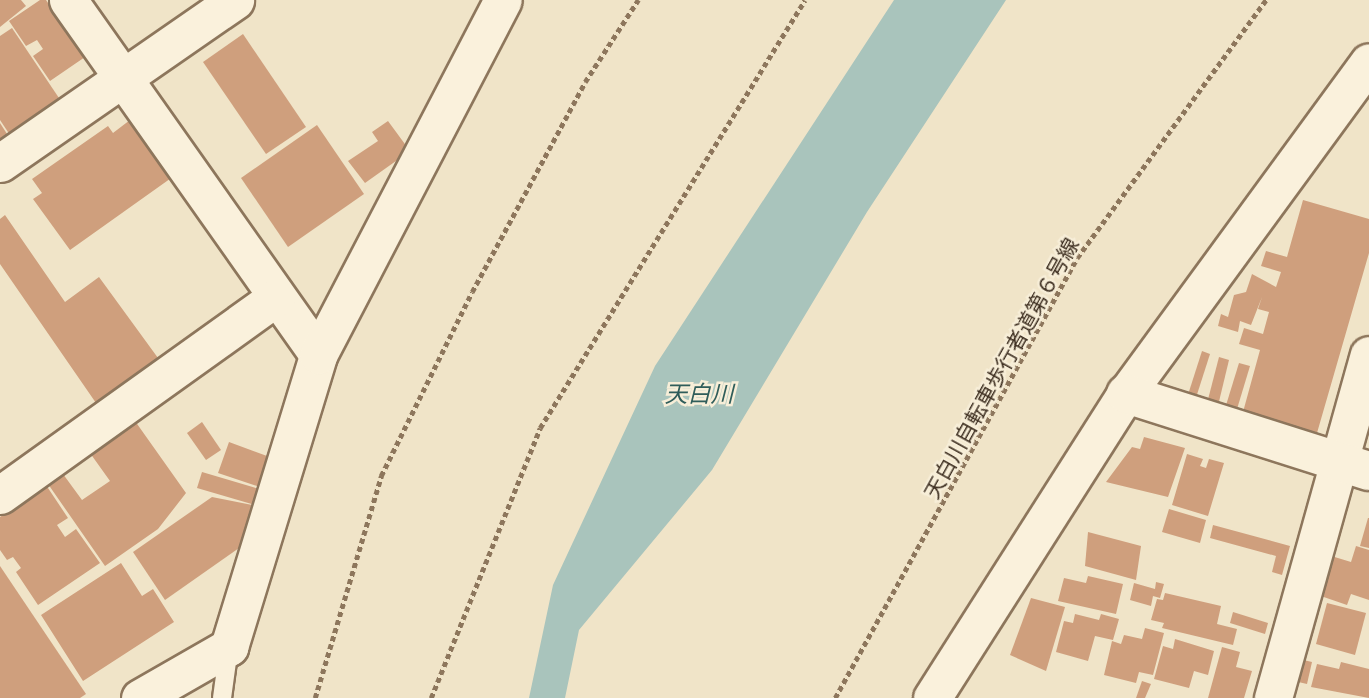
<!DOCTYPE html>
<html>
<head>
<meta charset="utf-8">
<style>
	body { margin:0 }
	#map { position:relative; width:1369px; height:698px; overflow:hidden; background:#f0e4c8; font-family:"IBM Plex Serif","Noto Sans JP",serif }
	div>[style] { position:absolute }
	.water>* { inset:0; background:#a9c4bc }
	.building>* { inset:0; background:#cf9f7d }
	.path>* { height:4.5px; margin-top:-2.25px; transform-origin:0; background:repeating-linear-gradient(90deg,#8d765c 0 5px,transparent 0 8.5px) }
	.roads { filter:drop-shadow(2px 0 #8d765c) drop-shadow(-2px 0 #8d765c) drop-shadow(0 2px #8d765c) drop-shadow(0 -2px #8d765c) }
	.service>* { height:18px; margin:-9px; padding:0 9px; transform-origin:9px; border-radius:9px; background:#faf1dc }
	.minor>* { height:37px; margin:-18.5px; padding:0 18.5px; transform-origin:18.5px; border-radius:18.5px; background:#faf1dc }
	.tertiary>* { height:38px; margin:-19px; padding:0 19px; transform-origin:19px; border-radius:19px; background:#faf1dc }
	span { translate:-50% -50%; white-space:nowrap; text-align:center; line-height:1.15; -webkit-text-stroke:5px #f7eed8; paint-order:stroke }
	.street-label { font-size:21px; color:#3d2e20 }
	.water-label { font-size:23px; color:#2f5d5a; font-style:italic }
</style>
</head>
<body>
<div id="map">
	<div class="water">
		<i style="clip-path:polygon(894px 0,1006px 0,867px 212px,712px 470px,579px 630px,565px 698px,529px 698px,553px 585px,655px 366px)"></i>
	</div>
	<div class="building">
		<i style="clip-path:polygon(0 0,21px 0,26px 6px,0 27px)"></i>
		<i style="clip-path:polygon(40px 0,46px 0,85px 57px,50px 81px,33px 56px,43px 49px,37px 40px,26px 46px,9px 21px)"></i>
		<i style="clip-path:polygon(12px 28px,63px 104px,12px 138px,0 120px,0 36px)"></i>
		<i style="clip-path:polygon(243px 34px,306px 127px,266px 154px,203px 62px)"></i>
		<i style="clip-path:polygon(130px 120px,174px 176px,70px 250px,33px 199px,42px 193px,32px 179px,108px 126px,113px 133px)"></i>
		<i style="clip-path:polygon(388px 121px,410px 151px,365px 183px,348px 161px,378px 141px,372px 132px)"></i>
		<i style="clip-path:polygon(0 123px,9px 137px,0 143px)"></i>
		<i style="clip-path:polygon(317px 125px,364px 194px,288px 247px,241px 178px)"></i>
		<i style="clip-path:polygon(1303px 200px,1369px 219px,1369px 253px,1317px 433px,1243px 412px,1260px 350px,1239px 344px,1244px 328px,1263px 334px,1269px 312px,1258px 309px,1262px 297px,1251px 325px,1240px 321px,1238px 332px,1218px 326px,1221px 314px,1228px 317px,1234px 295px,1246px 292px,1252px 274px,1276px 287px,1281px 272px,1261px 266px,1266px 251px,1287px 257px)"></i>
		<i style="clip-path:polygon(5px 215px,65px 302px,99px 277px,158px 358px,96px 403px,0 264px,0 219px)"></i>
		<i style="clip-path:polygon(1202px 351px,1210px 354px,1193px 407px,1185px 404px)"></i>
		<i style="clip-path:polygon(1219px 357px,1229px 360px,1216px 414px,1205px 411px)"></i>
		<i style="clip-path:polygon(1239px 363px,1250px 366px,1234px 419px,1223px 415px)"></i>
		<i style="clip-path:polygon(135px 421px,186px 493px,158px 529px,105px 566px,48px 484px,63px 474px,82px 500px,110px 481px,90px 453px)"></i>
		<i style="clip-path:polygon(202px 422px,221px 450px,206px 460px,187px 433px)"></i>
		<i style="clip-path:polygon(1144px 437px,1185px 448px,1168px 497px,1106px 482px,1132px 447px,1140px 449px)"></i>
		<i style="clip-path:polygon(229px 442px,267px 456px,263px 468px,269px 470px,263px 488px,218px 473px)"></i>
		<i style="clip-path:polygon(1187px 454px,1203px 459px,1200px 466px,1206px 468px,1209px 459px,1224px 463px,1208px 516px,1172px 505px)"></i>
		<i style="clip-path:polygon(202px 472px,259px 489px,255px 505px,197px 488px)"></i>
		<i style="clip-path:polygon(46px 485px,68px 518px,57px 525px,65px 537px,76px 529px,100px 563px,38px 605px,16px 572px,21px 568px,13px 557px,7px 560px,0 550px,0 517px)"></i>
		<i style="clip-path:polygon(212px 497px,257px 506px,249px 541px,165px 600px,133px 552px)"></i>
		<i style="clip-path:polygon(1169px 509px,1206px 520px,1200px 543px,1162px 532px)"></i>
		<i style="clip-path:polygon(1368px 518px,1369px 518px,1369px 548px,1360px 546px)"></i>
		<i style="clip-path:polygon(1213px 525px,1290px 546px,1282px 575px,1272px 572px,1276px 556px,1210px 538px)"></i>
		<i style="clip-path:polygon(1088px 532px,1141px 546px,1136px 580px,1085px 566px)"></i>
		<i style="clip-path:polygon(1356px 546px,1369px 550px,1369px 600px,1351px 594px,1347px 605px,1315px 594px,1328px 555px,1351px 562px)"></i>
		<i style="clip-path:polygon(121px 563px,142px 596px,153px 589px,174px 622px,83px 681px,41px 615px)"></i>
		<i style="clip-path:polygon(0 566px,86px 694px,80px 698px,0 698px)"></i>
		<i style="clip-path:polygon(1088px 576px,1123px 584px,1116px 614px,1058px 601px,1064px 578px,1086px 583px)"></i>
		<i style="clip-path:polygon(1156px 582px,1164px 584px,1160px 598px,1153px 596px,1151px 606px,1130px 600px,1134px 583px,1155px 589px)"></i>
		<i style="clip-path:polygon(1165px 593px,1221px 606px,1217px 624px,1237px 629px,1233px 645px,1162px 628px,1164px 623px,1151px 620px,1157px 599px,1163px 600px)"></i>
		<i style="clip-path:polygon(1031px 598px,1065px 607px,1046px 671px,1010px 655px)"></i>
		<i style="clip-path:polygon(1327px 603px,1366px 613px,1355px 655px,1316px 644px)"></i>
		<i style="clip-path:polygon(1233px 612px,1268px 623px,1265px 634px,1230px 623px)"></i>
		<i style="clip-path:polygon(1075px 614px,1099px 620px,1101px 614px,1119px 619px,1113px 640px,1095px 636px,1088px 661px,1056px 652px,1064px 621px,1073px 623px)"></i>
		<i style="clip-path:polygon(1145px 628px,1164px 633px,1153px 675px,1139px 672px,1136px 683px,1104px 675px,1112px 641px,1121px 644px,1124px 635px,1142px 639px)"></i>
		<i style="clip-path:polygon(1175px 639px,1214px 651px,1208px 675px,1194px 671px,1189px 688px,1154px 679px,1163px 646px,1173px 649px)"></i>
		<i style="clip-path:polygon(1222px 647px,1240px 652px,1236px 667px,1252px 671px,1244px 698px,1208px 698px)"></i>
		<i style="clip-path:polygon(1299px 659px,1312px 662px,1307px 684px,1294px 681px)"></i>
		<i style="clip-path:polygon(1341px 662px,1369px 669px,1369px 698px,1311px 687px,1317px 664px,1339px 669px)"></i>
		<i style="clip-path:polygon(1142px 681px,1151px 684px,1145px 698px,1136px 698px)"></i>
	</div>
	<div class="path">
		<i style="left:315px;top:698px;width:232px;rotate:-73.4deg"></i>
		<i style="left:381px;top:476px;width:205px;rotate:-63.7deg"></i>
		<i style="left:472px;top:292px;width:238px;rotate:-61.7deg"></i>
		<i style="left:585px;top:82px;width:98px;rotate:-57.1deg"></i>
		<i style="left:431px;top:698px;width:291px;rotate:-68deg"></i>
		<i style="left:540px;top:428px;width:503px;rotate:-58.24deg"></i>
		<i style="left:835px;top:698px;width:502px;rotate:-61.19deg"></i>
		<i style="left:1077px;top:258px;width:320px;rotate:-53.8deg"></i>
	</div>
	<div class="roads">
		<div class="service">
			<i style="left:222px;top:698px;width:51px;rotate:-82.2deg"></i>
		</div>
		<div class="minor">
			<i style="left:68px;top:0;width:434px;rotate:54.8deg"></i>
			<i style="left:0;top:163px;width:286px;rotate:-34.7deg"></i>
			<i style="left:0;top:495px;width:340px;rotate:-35.6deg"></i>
			<i style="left:140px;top:698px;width:103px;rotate:-29.8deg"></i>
			<i style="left:229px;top:647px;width:305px;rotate:-73deg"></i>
			<i style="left:318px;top:355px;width:400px;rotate:-62.5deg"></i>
			<i style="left:932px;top:698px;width:361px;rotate:-57.5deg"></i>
			<i style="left:1126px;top:394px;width:411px;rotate:-53.8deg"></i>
			<i style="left:1273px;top:698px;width:356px;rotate:-74.4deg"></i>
		</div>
		<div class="tertiary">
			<i style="left:1126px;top:394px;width:255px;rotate:17.6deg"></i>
		</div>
	</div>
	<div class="street-label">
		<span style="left:1001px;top:368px;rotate:-61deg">天白川自転車歩行者道第６号線</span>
	</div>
	<div class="water-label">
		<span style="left:699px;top:393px">天白川</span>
	</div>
</div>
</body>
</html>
